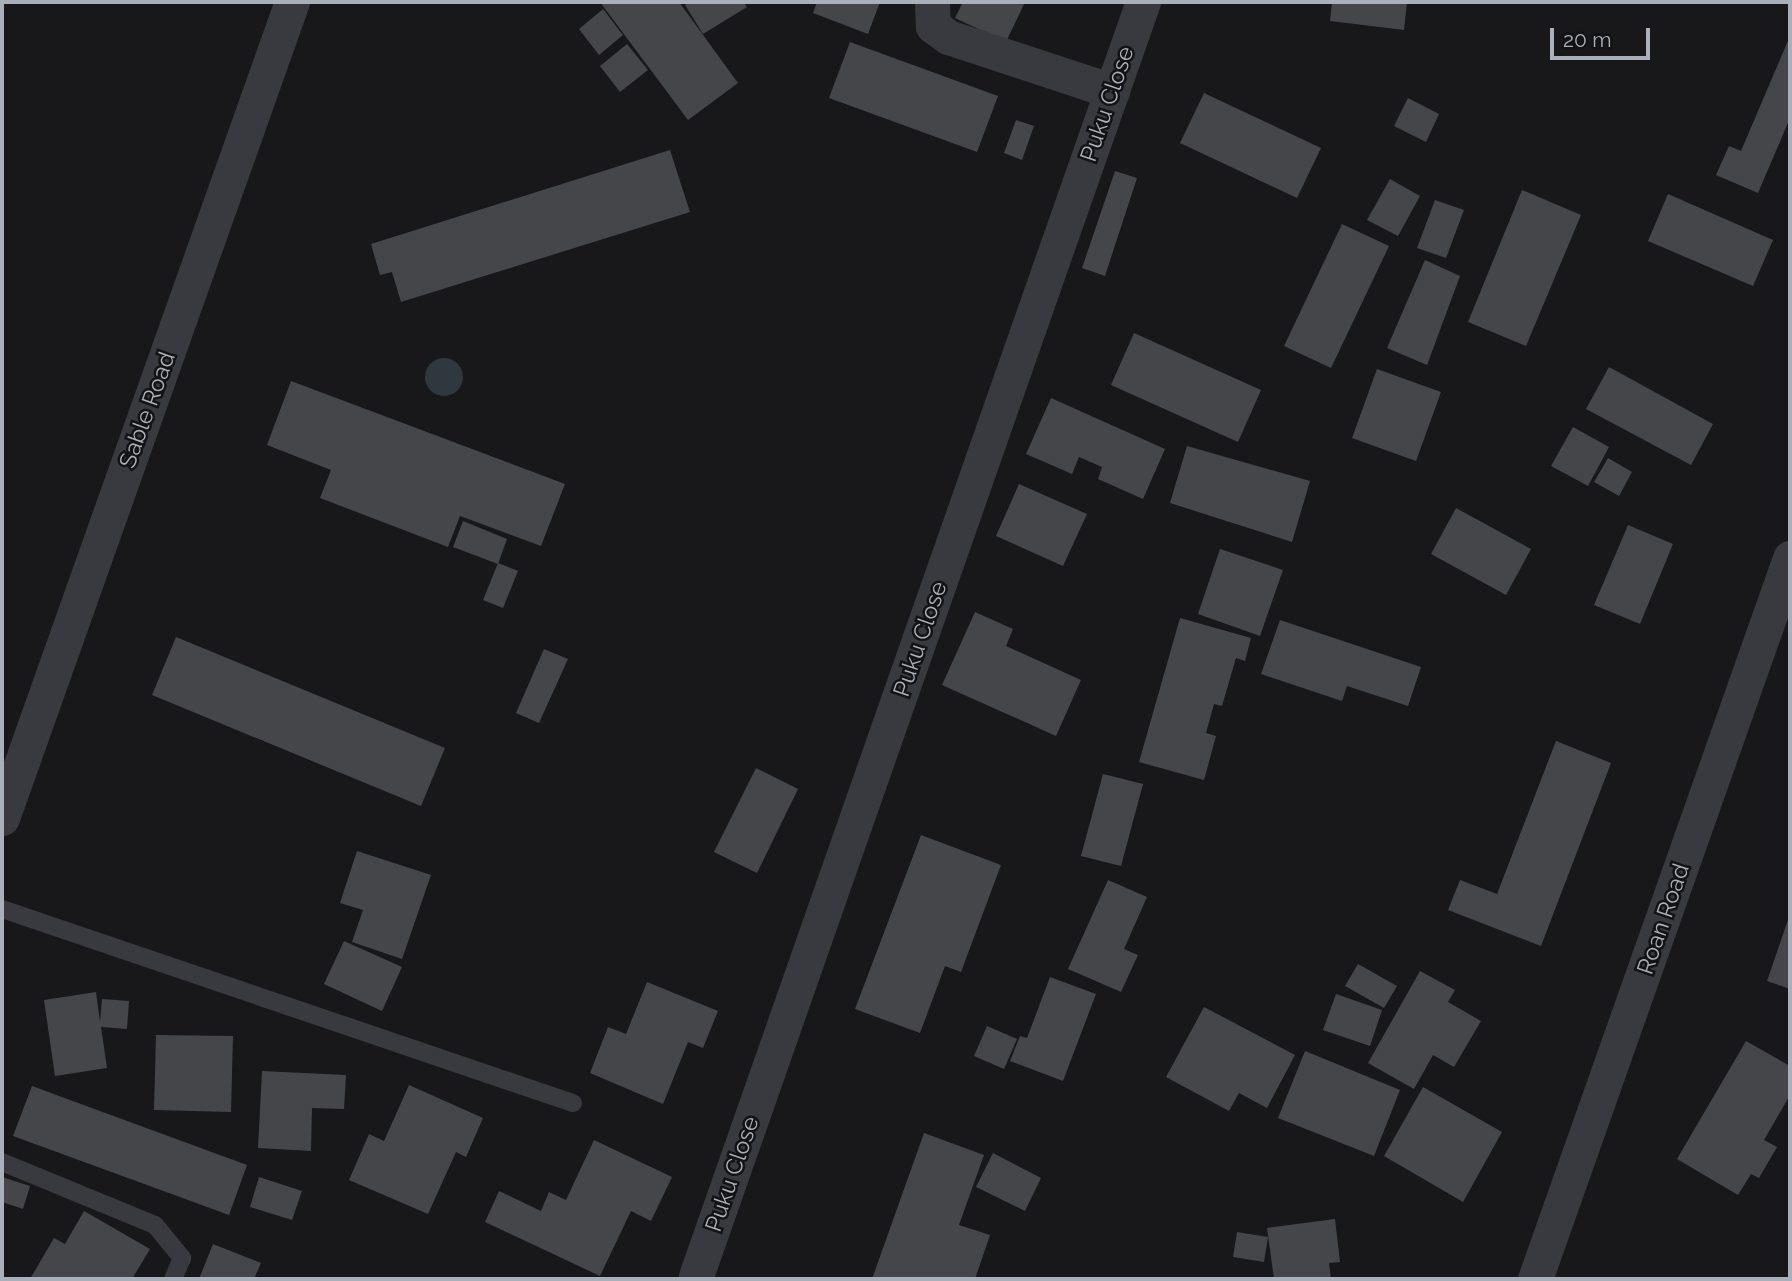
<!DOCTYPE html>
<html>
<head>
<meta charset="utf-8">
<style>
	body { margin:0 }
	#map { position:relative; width:1792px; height:1281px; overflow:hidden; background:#18181a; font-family:Raleway,sans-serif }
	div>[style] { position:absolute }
	.water>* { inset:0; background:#2e383e }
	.round { border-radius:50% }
	.building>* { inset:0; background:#44464a }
	.service>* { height:18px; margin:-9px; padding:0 9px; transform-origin:9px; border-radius:9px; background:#393a3f }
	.minor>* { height:35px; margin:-17.5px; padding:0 17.5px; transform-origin:17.5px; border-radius:17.5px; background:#393a3f }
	span { translate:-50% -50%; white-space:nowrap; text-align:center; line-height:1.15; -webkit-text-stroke:5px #131315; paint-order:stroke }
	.street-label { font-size:23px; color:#aab0ba }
	.frame { position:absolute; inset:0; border:4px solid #aab0ba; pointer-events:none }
	.scale { position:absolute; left:1550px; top:28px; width:100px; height:32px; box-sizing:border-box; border:4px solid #aab0ba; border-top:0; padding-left:9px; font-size:21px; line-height:24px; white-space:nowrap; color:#aab0ba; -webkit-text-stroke:5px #131315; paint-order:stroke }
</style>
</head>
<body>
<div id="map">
	<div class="water">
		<i class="round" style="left:425px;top:358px;width:38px;height:38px"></i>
	</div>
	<div class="building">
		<i style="clip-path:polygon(600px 2px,679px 2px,738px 83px,688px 120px)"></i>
		<i style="clip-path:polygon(690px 2px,743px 2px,747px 7px,703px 34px,685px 5px)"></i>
		<i style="clip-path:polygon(817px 2px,880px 2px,868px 34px,813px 13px)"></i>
		<i style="clip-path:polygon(963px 2px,1025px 2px,1006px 42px,955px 18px)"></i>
		<i style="clip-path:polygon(1332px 2px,1407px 2px,1404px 30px,1330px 21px)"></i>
		<i style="clip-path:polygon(603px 9px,623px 35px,599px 55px,579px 29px)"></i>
		<i style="clip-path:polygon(1790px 36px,1790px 118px,1758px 193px,1716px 175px,1729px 146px,1741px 151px)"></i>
		<i style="clip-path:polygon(850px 42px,998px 96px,977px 152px,829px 98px)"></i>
		<i style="clip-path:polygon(627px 44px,648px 70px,620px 92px,600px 66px)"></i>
		<i style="clip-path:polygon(1204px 93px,1321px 148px,1297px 198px,1180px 143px)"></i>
		<i style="clip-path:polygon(1408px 98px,1439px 114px,1426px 142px,1394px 126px)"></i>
		<i style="clip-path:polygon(1016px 120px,1034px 126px,1022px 160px,1004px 153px)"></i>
		<i style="clip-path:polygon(670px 150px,690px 212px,401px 302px,392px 272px,380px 275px,371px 244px)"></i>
		<i style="clip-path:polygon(1115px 171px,1137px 178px,1105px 276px,1082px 268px)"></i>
		<i style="clip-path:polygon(1390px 179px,1420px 196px,1398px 236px,1367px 220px)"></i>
		<i style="clip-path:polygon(1522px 190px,1581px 215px,1526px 346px,1468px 322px)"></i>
		<i style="clip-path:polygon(1668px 194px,1773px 240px,1753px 286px,1648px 241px)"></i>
		<i style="clip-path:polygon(1435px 200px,1464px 210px,1446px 258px,1417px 248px)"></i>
		<i style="clip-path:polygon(1342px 224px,1389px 246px,1331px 368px,1284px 346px)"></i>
		<i style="clip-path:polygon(1425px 260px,1460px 276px,1427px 365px,1387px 348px)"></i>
		<i style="clip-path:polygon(1134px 333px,1261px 390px,1238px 442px,1111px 385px)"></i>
		<i style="clip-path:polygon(1609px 367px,1713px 424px,1691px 465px,1586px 409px)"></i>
		<i style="clip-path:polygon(1377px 369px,1441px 392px,1416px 461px,1352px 438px)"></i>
		<i style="clip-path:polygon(291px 381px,565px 484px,541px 546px,460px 516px,448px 547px,320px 498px,331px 470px,267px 445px)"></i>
		<i style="clip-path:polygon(1051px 398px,1165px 449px,1143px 499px,1098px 479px,1102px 467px,1079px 457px,1072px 474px,1026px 454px)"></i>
		<i style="clip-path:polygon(1573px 427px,1609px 447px,1588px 486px,1551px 466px)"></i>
		<i style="clip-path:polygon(1187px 446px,1310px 481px,1292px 542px,1170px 503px)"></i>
		<i style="clip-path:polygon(1608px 458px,1632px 472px,1619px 496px,1594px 482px)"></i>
		<i style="clip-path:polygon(1019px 484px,1087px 514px,1063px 566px,996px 536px)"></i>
		<i style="clip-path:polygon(1456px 508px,1531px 549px,1506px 595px,1431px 554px)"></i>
		<i style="clip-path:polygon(463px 521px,507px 539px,498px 564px,453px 547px)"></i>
		<i style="clip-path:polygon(1628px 525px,1673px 544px,1640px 624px,1594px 605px)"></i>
		<i style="clip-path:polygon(1220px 549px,1283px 570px,1260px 636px,1198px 614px)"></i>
		<i style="clip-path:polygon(498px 563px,518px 571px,503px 608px,483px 600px)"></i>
		<i style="clip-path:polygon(975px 612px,1013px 629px,1006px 646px,1081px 680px,1056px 736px,942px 685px)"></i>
		<i style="clip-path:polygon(1180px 618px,1251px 638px,1245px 661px,1236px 658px,1222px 706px,1214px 704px,1206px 733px,1216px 736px,1204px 780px,1139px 762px)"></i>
		<i style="clip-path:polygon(1280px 620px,1421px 667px,1408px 706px,1347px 686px,1342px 701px,1261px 674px)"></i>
		<i style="clip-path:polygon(176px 637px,445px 748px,421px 806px,152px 695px)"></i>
		<i style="clip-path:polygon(544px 649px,568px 659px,539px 723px,516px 713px)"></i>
		<i style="clip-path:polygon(1556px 741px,1611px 763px,1541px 946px,1448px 910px,1460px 880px,1497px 894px)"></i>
		<i style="clip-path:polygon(756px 768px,798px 789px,757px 873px,714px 852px)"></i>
		<i style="clip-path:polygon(1103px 774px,1143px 784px,1121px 866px,1081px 856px)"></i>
		<i style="clip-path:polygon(921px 835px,1001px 865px,961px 972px,945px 966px,920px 1033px,855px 1009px)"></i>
		<i style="clip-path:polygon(357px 851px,431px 875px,402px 959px,352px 942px,363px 910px,340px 903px)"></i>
		<i style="clip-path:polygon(1108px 880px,1147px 897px,1124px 949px,1138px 955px,1121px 992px,1068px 969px)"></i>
		<i style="clip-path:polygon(1790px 914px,1790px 989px,1767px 981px)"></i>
		<i style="clip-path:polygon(344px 941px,402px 967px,382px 1011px,324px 984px)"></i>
		<i style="clip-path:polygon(1358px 964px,1397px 986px,1384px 1008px,1345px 986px)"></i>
		<i style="clip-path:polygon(1420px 971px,1455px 990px,1448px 1002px,1481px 1021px,1454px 1067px,1433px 1055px,1414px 1089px,1368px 1063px)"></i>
		<i style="clip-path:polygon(1050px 977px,1096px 994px,1063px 1081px,1010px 1061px,1020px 1036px,1027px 1038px)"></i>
		<i style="clip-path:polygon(647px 982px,718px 1011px,703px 1048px,688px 1042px,663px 1104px,590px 1073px,608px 1027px,626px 1034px)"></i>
		<i style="clip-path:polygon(96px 992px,100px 1022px,102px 999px,129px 1001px,127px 1029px,101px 1027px,107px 1068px,55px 1076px,44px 1000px)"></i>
		<i style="clip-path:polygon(1336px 994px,1382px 1010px,1370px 1046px,1323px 1030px)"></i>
		<i style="clip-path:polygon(1204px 1007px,1295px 1055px,1267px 1108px,1239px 1093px,1229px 1111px,1166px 1077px)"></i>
		<i style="clip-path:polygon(987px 1026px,1017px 1039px,1004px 1069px,974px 1056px)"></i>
		<i style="clip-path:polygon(156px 1035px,233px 1036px,231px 1112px,154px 1110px)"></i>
		<i style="clip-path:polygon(1746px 1041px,1790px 1066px,1790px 1095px,1764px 1140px,1777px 1147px,1759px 1178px,1751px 1174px,1738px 1195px,1677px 1159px)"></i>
		<i style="clip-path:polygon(1305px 1051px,1400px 1090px,1374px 1156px,1278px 1118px)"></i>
		<i style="clip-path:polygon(262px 1071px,346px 1075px,344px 1109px,312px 1108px,311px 1151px,258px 1148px)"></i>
		<i style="clip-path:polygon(409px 1085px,483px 1118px,466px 1157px,456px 1152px,428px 1214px,349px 1180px,369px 1134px,384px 1141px)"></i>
		<i style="clip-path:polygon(32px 1086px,247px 1165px,229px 1215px,13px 1136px)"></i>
		<i style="clip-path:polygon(1423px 1087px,1502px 1132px,1463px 1202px,1384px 1156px)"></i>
		<i style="clip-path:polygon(924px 1133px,984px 1155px,959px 1225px,990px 1235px,975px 1279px,872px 1279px)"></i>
		<i style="clip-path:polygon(594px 1140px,672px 1177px,651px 1221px,631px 1211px,600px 1276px,485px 1222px,499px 1191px,541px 1211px,549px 1192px,566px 1200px)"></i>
		<i style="clip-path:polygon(993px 1153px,1041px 1178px,1025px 1211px,976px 1187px)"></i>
		<i style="clip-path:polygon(2px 1177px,30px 1186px,23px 1209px,2px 1202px)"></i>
		<i style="clip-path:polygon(259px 1177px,302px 1191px,292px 1220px,250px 1207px)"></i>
		<i style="clip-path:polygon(84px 1211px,150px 1249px,132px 1279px,30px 1279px,54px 1238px,65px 1244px)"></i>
		<i style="clip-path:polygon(1335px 1219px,1340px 1262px,1329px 1263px,1331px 1279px,1274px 1279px,1267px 1228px)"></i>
		<i style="clip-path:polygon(1237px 1232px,1268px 1237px,1264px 1262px,1233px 1257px)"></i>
		<i style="clip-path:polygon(213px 1244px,261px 1263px,254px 1279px,199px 1279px)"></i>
	</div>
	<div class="service">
		<i style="left:2px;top:909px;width:603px;rotate:18.77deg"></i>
		<i style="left:2px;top:1162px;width:165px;rotate:22.4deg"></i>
		<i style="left:155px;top:1225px;width:43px;rotate:50.7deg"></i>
		<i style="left:182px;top:1258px;width:23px;rotate:113deg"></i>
	</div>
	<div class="minor">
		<i style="left:932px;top:2px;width:24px;rotate:88deg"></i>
		<i style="left:933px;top:26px;width:19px;rotate:36deg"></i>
		<i style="left:948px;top:37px;width:173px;rotate:18.2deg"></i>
		<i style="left:2px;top:818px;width:866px;rotate:-70.44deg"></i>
		<i style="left:696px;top:1276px;width:1350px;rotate:-70.67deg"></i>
		<i style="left:1535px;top:1279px;width:765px;rotate:-70.52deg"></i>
	</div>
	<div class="street-label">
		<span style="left:1107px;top:104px;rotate:-71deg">Puku Close</span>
		<span style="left:147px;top:410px;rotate:-70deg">Sable Road</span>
		<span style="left:920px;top:639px;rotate:-71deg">Puku Close</span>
		<span style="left:1663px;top:919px;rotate:-71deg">Roan Road</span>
		<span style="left:732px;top:1174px;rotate:-71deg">Puku Close</span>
	</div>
	<div class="frame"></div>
	<div class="scale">20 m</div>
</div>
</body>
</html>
